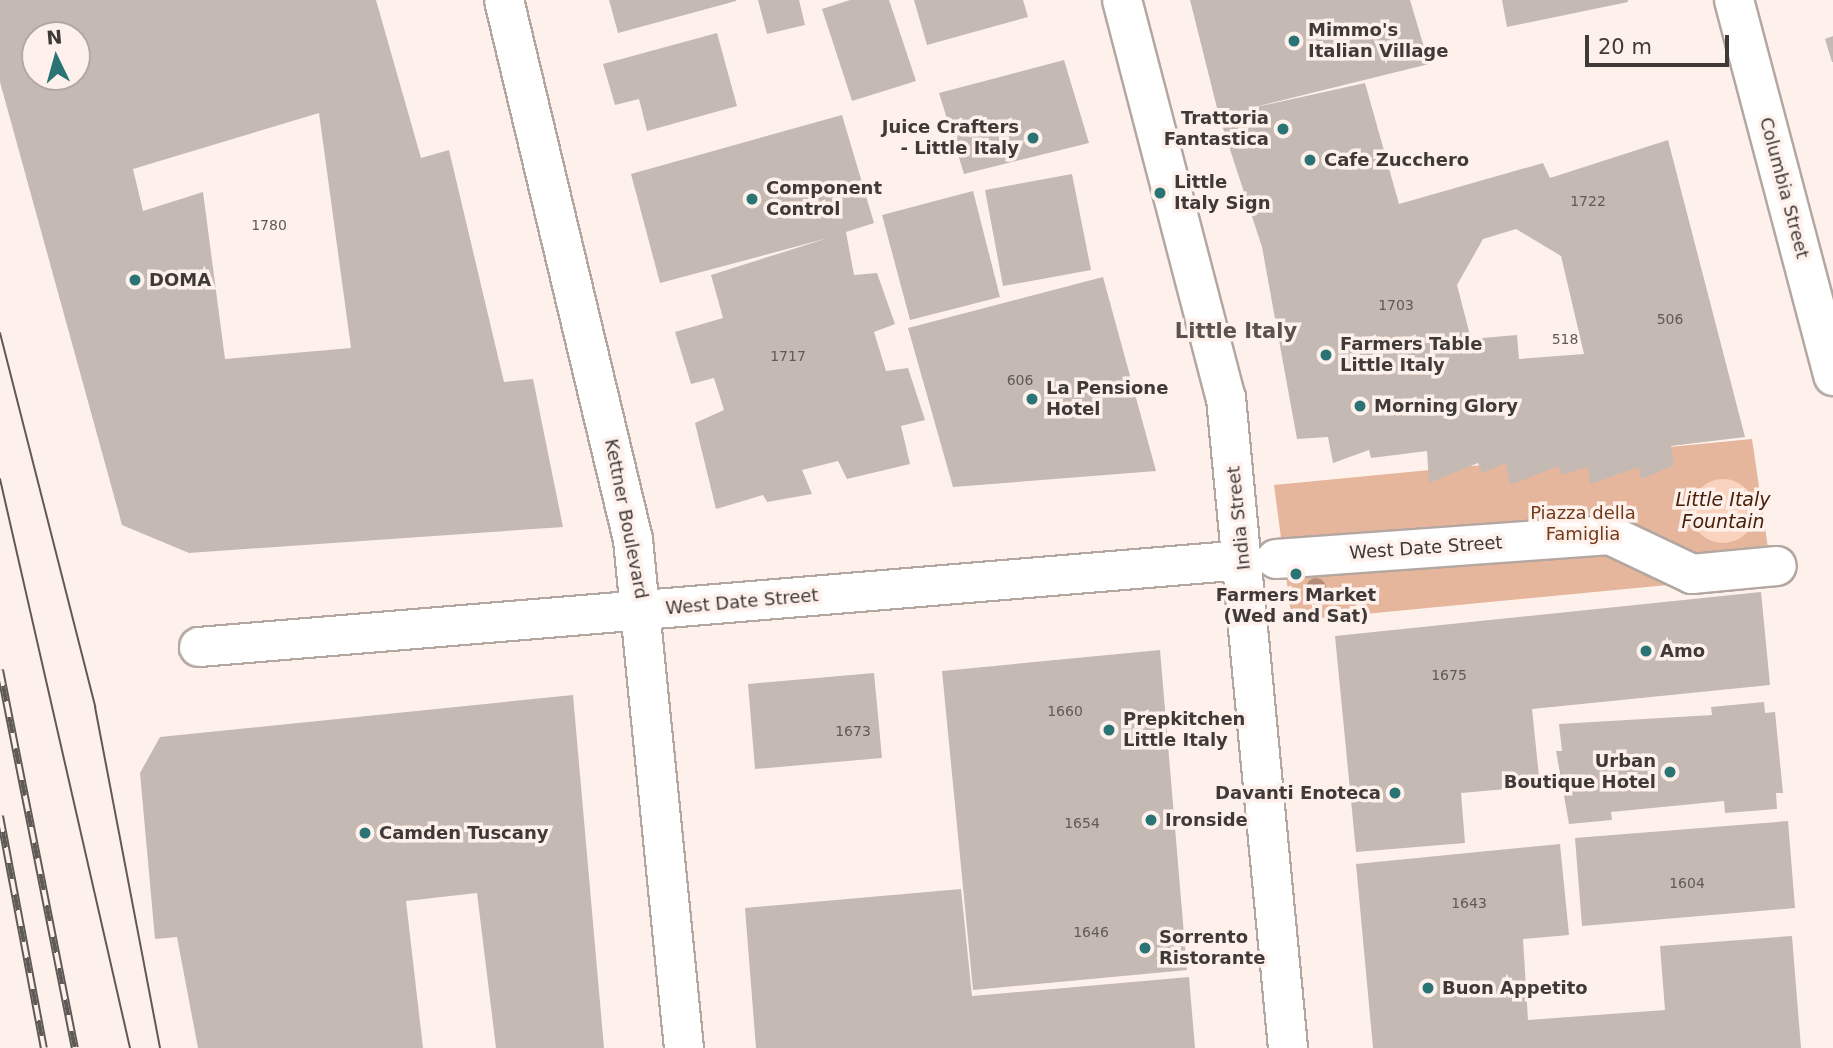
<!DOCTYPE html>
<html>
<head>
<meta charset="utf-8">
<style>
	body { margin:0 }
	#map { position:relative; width:1833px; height:1048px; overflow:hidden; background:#fef1eb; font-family:"DejaVu Sans",sans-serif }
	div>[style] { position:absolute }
	.green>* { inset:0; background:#e5b59c }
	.water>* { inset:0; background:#fad3bf }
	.round { border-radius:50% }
	.building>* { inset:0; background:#c5b9b3 }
	.roads { filter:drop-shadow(2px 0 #b3a7a1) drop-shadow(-2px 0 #b3a7a1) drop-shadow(0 2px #b3a7a1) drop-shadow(0 -2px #b3a7a1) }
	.pedestrian>* { height:38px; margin:-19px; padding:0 19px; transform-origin:19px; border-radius:19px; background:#fff }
	.minor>* { height:38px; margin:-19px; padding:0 19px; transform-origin:19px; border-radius:19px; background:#fff }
	.secondary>* { height:38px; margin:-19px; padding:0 19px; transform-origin:19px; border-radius:19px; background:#fff }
	.tram>* { height:2px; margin:-1px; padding:0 1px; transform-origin:1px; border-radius:1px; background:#605a57 }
	.rail>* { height:8px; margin-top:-4px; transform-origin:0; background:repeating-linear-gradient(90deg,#fef1eb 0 16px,#605a57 0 32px); box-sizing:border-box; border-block:2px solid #605a57 }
	.trees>* { width:20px; height:20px; margin:-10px; border-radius:50%; background:#b28c78 }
	.dots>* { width:19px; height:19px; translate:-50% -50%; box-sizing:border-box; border:4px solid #fef1eb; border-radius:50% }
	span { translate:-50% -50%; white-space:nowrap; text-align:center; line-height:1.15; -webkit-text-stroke:7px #fef1eb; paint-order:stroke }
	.number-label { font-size:14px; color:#605a57 }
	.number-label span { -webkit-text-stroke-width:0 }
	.poi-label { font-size:18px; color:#3f3a38; font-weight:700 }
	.left { translate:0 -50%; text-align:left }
	.right { translate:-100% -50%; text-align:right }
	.street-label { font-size:18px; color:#3f3a38 }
	.park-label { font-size:18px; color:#743a19 }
	.water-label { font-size:19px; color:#482008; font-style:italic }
	.quarter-label { font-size:21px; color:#5c524d; font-weight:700 }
	.north { position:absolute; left:21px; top:21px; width:70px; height:70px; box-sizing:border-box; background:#fef1eb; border:2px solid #b2a8a3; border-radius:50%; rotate:355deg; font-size:19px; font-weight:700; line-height:28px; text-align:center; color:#3f3a38 }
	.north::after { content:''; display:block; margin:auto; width:24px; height:32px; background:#2a7476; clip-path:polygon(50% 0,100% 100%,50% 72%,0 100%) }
	.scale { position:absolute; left:1585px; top:35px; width:144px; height:32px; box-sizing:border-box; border:4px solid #3f3a38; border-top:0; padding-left:9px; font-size:21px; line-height:24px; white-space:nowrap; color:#3f3a38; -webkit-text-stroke:5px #fef1eb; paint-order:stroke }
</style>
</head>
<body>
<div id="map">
	<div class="green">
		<i style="clip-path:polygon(1752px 439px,1772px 575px,1292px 621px,1274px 485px)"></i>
	</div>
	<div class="water">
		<i class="round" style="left:1691px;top:479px;width:64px;height:64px"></i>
	</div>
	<div class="building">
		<i style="clip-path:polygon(evenodd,0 0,376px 0,421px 158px,449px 150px,504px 382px,533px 379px,563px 527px,189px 553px,122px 525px,0 82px,0 0,35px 35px,77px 35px,77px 77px,35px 77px,35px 35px,0 0,319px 113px,351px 348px,225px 359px,203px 192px,143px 211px,133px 169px,319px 113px)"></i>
		<i style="clip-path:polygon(609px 0,736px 0,736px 1px,618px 33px)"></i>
		<i style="clip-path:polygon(758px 0,799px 0,805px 25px,767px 34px)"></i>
		<i style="clip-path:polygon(850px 0,889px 0,916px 81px,852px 101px,822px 9px)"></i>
		<i style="clip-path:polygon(914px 0,1023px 0,1028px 17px,927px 45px)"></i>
		<i style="clip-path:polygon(evenodd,1190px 0,1410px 0,1429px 64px,1243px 110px,1365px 83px,1399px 204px,1543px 163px,1550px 178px,1668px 140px,1745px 437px,1671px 446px,1674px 465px,1641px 479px,1639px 467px,1590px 484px,1588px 467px,1561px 475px,1559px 466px,1510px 485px,1506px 463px,1483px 473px,1478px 463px,1429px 483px,1427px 451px,1371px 458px,1369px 450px,1333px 463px,1328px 437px,1297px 439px,1262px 247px,1219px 116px,1190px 0,1516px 229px,1561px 256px,1584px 354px,1519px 359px,1517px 335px,1471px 339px,1457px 285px,1483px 239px,1516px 229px)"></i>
		<i style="clip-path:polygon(1502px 0,1628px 0,1628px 2px,1507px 27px)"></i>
		<i style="clip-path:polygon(717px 33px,737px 106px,647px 131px,639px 99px,615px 105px,603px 64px)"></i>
		<i style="clip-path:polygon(1833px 36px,1833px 62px,1832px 62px,1825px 39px)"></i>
		<i style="clip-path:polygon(1064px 60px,1089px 143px,964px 174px,939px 93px)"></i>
		<i style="clip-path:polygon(842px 115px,874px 223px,846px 232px,854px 275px,877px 273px,895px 324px,874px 332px,886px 371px,908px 368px,925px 420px,901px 426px,910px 464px,847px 479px,838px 461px,802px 470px,812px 494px,767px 502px,763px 495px,716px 509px,695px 423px,724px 410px,714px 378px,691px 384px,675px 332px,723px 318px,711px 275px,828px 238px,660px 283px,631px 174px)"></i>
		<i style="clip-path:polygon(1072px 174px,1091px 270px,1003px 286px,985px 190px)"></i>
		<i style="clip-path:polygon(973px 191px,1000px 297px,910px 320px,882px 215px)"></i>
		<i style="clip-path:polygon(1103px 277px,1156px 471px,953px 487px,908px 328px)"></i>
		<i style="clip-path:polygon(1761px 592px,1770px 685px,1532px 709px,1540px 786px,1461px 793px,1465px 843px,1356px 852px,1335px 636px)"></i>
		<i style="clip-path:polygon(1160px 650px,1187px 970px,973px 990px,942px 671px)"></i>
		<i style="clip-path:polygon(874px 673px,882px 758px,755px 769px,748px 684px)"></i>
		<i style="clip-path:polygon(573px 695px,604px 1048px,496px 1048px,477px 893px,406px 901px,423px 1048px,198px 1048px,177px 937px,155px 939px,140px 773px,160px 737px)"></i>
		<i style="clip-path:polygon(1764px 702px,1765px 713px,1775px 712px,1783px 793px,1776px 793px,1777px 809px,1725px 813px,1724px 801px,1611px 812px,1612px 820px,1569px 824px,1556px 751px,1562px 751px,1559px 724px,1712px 715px,1711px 707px)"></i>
		<i style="clip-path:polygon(1788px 821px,1795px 908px,1582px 926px,1575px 838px)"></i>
		<i style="clip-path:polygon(1560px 844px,1569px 935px,1523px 939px,1528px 1020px,1665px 1010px,1660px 946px,1792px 936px,1801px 1048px,1373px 1048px,1356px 864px)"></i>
		<i style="clip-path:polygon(961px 889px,972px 996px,1189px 977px,1195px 1048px,756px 1048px,745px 908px)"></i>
	</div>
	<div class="roads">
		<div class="pedestrian">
			<i style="left:1276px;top:559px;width:335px;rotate:-4.1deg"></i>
			<i style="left:1610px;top:535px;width:91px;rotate:25.4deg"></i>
			<i style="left:1692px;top:574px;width:85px;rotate:-5.4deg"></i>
		</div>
		<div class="minor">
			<i style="left:199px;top:647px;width:1049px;rotate:-4.76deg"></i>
		</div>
		<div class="secondary">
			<i style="left:504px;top:0;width:555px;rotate:76.56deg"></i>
			<i style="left:633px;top:540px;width:511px;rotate:84.27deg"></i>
			<i style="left:1122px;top:0;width:411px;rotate:75.4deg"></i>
			<i style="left:1226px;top:398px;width:653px;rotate:84.55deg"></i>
			<i style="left:1734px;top:0;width:389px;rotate:75.2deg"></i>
		</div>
	</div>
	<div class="tram">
		<i style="left:0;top:333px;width:386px;rotate:75.7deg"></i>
		<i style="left:95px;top:707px;width:347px;rotate:79.2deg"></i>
		<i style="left:0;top:479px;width:584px;rotate:77.13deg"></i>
	</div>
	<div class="rail">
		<i style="left:0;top:670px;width:385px;rotate:78.8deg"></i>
		<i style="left:0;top:816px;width:236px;rotate:79.3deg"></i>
	</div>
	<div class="trees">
		<i style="left:1316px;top:588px"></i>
	</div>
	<div class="dots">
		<i style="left:1294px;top:41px;background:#2a7476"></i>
		<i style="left:1283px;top:129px;background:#2a7476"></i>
		<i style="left:1033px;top:138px;background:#2a7476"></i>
		<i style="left:1310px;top:160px;background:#2a7476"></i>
		<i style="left:1160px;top:193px;background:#2a7476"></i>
		<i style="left:752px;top:199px;background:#2a7476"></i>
		<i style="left:135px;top:280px;background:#2a7476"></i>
		<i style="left:1326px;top:355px;background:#2a7476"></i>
		<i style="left:1032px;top:399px;background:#2a7476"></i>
		<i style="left:1360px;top:406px;background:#2a7476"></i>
		<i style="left:1296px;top:574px;background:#2a7476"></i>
		<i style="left:1646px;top:651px;background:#2a7476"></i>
		<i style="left:1109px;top:730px;background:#2a7476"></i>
		<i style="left:1670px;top:772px;background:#2a7476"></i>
		<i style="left:1395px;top:793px;background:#2a7476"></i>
		<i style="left:1151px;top:820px;background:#2a7476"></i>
		<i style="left:365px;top:833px;background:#2a7476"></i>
		<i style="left:1145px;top:948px;background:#2a7476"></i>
		<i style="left:1428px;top:988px;background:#2a7476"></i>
	</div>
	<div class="number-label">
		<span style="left:1588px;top:201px">1722</span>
		<span style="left:269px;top:225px">1780</span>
		<span style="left:1396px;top:305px">1703</span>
		<span style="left:1670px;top:319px">506</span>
		<span style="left:1565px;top:339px">518</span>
		<span style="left:788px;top:356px">1717</span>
		<span style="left:1020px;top:380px">606</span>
		<span style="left:1449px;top:675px">1675</span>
		<span style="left:1065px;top:711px">1660</span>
		<span style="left:853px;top:731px">1673</span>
		<span style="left:1082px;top:823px">1654</span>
		<span style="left:1687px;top:883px">1604</span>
		<span style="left:1469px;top:903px">1643</span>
		<span style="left:1091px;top:932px">1646</span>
	</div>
	<div class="poi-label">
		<span class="left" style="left:1308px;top:41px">Mimmo's<br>Italian Village</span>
		<span class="right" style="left:1269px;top:129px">Trattoria<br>Fantastica</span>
		<span class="right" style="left:1019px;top:138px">Juice Crafters<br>- Little Italy</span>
		<span class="left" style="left:1324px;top:160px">Cafe Zucchero</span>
		<span class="left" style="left:1174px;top:193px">Little<br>Italy Sign</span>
		<span class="left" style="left:766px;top:199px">Component<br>Control</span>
		<span class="left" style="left:149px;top:280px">DOMA</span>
		<span class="left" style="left:1340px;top:355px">Farmers Table<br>Little Italy</span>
		<span class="left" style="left:1046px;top:399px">La Pensione<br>Hotel</span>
		<span class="left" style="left:1374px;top:406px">Morning Glory</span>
		<span style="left:1296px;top:606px">Farmers Market<br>(Wed and Sat)</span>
		<span class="left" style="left:1660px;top:651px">Amo</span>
		<span class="left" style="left:1123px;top:730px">Prepkitchen<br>Little Italy</span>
		<span class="right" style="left:1656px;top:772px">Urban<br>Boutique Hotel</span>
		<span class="right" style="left:1381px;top:793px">Davanti Enoteca</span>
		<span class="left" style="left:1165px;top:820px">Ironside</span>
		<span class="left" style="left:379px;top:833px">Camden Tuscany</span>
		<span class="left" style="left:1159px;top:948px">Sorrento<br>Ristorante</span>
		<span class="left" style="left:1442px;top:988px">Buon Appetito</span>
	</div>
	<div class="street-label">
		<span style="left:1784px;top:188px;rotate:75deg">Columbia Street</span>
		<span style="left:1239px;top:518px;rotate:-96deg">India Street</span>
		<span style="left:626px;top:519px;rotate:79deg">Kettner Boulevard</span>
		<span style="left:1426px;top:548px;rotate:-4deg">West Date Street</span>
		<span style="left:742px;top:602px;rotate:-5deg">West Date Street</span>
	</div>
	<div class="park-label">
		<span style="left:1583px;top:524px">Piazza della<br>Famiglia</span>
	</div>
	<div class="water-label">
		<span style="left:1723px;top:511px">Little Italy<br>Fountain</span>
	</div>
	<div class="quarter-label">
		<span style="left:1236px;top:331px">Little Italy</span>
	</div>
	<div class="north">N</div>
	<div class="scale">20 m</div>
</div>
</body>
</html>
